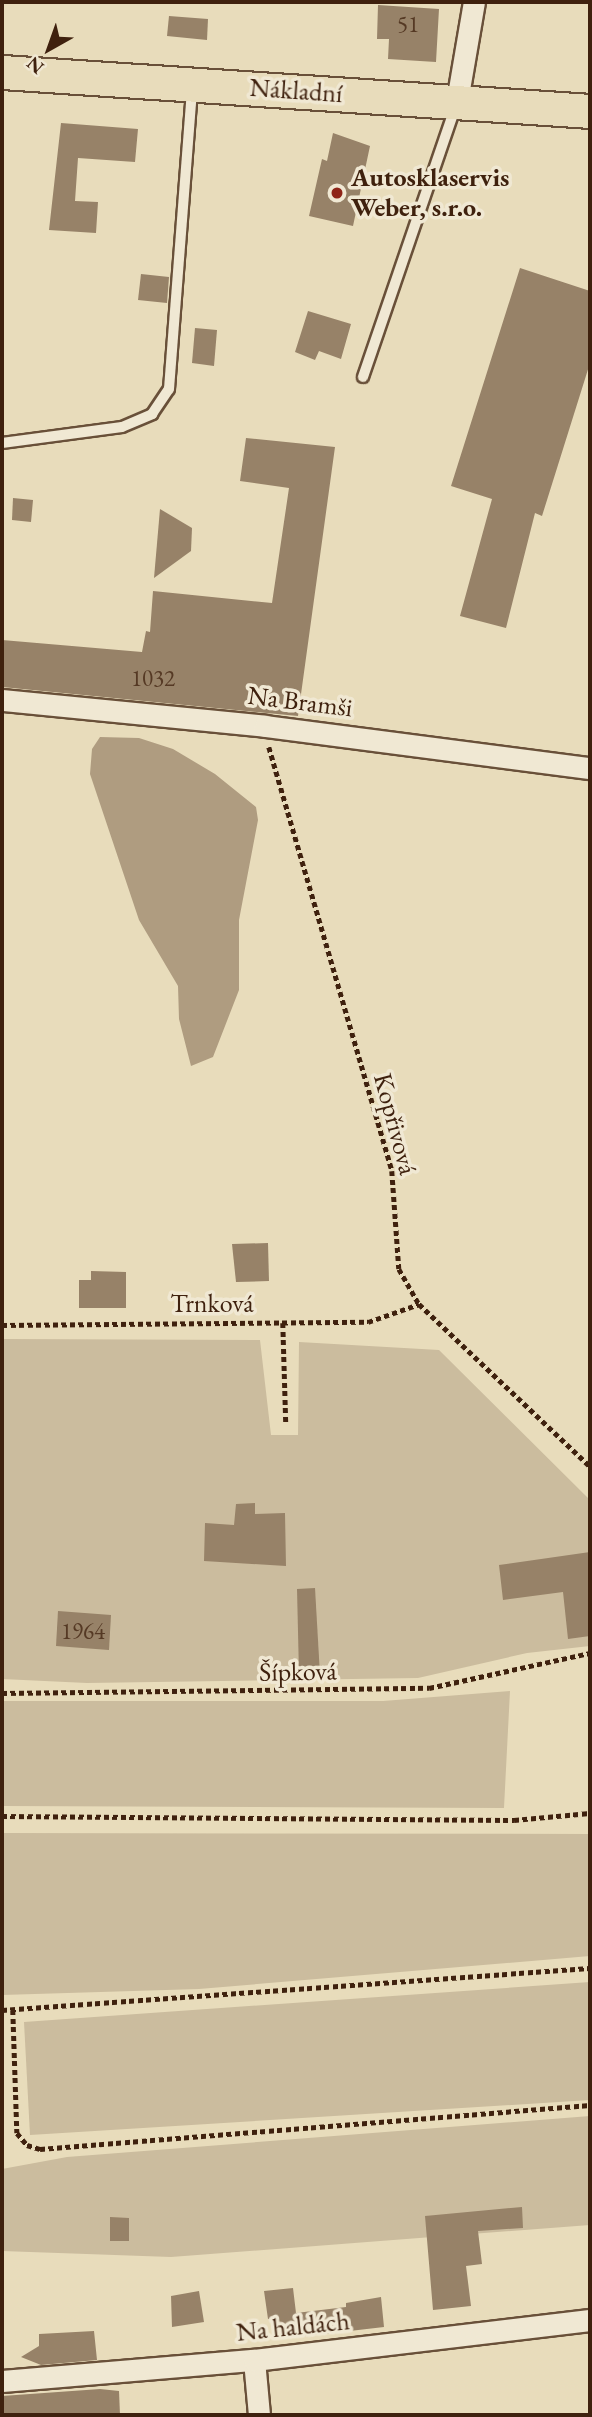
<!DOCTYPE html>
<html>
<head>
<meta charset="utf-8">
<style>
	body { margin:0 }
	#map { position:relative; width:592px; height:2417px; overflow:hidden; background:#e8dcbb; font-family:"EB Garamond",serif }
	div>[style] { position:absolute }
	.green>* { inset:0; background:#cbbc9e }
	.water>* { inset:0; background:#af9c80 }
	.building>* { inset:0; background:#978268 }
	.path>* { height:4.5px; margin-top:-2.25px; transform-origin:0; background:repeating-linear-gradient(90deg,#3f210e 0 5px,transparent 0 8.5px) }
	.roads { filter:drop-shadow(2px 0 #695039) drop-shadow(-2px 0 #695039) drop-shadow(0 2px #695039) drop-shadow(0 -2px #695039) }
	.lane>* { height:10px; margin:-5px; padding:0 5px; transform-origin:5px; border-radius:5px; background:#f0e8d3 }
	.street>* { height:21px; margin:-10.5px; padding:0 10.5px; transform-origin:10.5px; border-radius:10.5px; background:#f0e8d3 }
	.primary>* { height:33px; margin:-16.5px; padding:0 16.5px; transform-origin:16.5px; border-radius:16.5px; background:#e8dcbb }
	.dots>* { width:19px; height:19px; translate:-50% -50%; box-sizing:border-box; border:4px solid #f0e8d3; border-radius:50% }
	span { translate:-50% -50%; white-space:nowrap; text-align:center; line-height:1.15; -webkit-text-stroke:7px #f0e8d3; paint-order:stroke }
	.number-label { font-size:23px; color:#553924 }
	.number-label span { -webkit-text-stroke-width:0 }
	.street-label { font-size:26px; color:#3f210e }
	.poi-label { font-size:26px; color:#3f210e; font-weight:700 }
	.left { translate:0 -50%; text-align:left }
	.frame { position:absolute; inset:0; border:4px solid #3f210e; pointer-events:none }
	.north { position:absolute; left:14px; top:14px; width:70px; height:70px; -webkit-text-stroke:5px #f0e8d3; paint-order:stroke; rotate:220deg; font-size:19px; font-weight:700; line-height:28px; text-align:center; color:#3f210e }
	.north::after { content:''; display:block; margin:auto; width:24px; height:32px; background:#3f210e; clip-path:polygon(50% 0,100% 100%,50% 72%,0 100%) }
</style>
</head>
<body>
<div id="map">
	<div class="green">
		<i style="clip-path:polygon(2px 1339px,260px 1340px,271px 1435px,298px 1435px,299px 1342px,439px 1350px,590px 1500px,590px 1646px,527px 1653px,418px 1678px,87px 1683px,2px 1679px)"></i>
		<i style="clip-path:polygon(510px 1691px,504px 1808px,2px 1806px,2px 1701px,383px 1701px)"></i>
		<i style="clip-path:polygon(2px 1833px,590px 1834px,590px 1956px,199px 1989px,2px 1995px)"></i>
		<i style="clip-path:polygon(590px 1982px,590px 2100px,30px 2135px,24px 2022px)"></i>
		<i style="clip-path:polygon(590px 2116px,590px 2225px,171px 2257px,2px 2251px,2px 2169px,67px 2157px)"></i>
	</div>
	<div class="water">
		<i style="clip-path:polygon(100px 737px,139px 738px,173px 749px,215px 774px,256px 807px,258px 820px,239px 920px,239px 990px,213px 1057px,191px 1066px,179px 1019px,178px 986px,139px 920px,90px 774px,92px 749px)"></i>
	</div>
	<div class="building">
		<i style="clip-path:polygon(378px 5px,439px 9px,436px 62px,388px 59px,389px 39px,377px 39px)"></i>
		<i style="clip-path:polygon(169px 16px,208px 19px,207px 40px,167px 36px)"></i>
		<i style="clip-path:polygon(61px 123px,138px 129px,135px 162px,78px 158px,75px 201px,98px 202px,96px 233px,49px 230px)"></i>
		<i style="clip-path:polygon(333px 133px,370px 146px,353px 226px,309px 216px,322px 159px,327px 161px)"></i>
		<i style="clip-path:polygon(520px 268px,590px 291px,590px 363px,542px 516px,535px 513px,506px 628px,460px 616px,492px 499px,451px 486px)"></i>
		<i style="clip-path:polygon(141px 274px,169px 277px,167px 303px,138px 300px)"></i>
		<i style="clip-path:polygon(308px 311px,351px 324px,341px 359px,319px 351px,315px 360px,295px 352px)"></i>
		<i style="clip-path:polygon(195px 328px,217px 330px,214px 366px,192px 363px)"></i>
		<i style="clip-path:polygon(246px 438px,335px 447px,298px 716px,2px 687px,2px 640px,142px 652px,146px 631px,150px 632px,153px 591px,272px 603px,289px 488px,240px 481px)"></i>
		<i style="clip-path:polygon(13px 498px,33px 500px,31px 522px,12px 520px)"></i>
		<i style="clip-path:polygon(160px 509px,192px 528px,191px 551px,154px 578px)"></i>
		<i style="clip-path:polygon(268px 1243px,269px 1281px,236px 1282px,232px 1244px)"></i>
		<i style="clip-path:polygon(91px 1271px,126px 1272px,126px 1308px,79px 1308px,79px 1280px,91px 1280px)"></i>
		<i style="clip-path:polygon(255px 1503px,255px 1514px,285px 1513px,286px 1566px,204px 1561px,205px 1523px,234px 1525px,236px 1504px)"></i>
		<i style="clip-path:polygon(590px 1552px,590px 1636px,568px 1639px,563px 1592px,503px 1600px,499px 1565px)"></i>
		<i style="clip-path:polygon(315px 1588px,320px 1675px,299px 1674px,297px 1589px)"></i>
		<i style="clip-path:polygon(58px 1611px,111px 1615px,109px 1650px,56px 1646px)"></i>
		<i style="clip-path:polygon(522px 2207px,523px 2228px,478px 2231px,482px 2264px,466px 2266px,471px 2306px,433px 2310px,425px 2216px)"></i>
		<i style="clip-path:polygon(110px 2217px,129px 2218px,129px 2241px,110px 2241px)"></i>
		<i style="clip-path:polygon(293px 2288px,296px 2313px,346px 2307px,346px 2303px,381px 2297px,384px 2327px,298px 2337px,297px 2326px,275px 2329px,274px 2318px,268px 2319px,264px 2291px)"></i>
		<i style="clip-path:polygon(199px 2291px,204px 2322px,172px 2327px,171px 2296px)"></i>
		<i style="clip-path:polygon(94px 2331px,97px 2360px,41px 2365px,21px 2357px,39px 2346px,39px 2334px)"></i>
		<i style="clip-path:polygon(100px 2389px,119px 2391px,120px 2415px,2px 2415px,2px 2396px)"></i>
	</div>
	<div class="path">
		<i style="left:269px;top:747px;width:441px;rotate:73.8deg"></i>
		<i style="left:392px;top:1171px;width:98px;rotate:85.9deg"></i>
		<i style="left:399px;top:1269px;width:40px;rotate:60.3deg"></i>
		<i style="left:419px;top:1304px;width:236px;rotate:43.5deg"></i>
		<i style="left:283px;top:1323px;width:99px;rotate:88.3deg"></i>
		<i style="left:2px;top:1325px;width:366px;rotate:-0.5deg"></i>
		<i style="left:368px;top:1322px;width:54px;rotate:-19.4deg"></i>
		<i style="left:2px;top:1693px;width:427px;rotate:-0.7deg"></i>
		<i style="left:429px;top:1688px;width:165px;rotate:-12.3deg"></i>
		<i style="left:2px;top:1816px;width:512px;rotate:0.45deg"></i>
		<i style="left:514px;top:1820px;width:76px;rotate:-5.3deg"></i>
		<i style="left:2px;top:2010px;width:589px;rotate:-4.09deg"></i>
		<i style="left:13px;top:2010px;width:123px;rotate:88.1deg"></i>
		<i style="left:17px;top:2133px;width:16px;rotate:50deg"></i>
		<i style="left:27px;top:2145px;width:14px;rotate:17deg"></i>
		<i style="left:40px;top:2149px;width:552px;rotate:-4.57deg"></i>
	</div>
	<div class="roads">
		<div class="lane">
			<i style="left:363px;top:377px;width:287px;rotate:-71.1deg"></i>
			<i style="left:2px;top:443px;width:121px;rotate:-7.6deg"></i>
			<i style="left:122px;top:427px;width:33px;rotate:-23deg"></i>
			<i style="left:152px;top:414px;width:30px;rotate:-56deg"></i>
			<i style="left:169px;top:389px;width:303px;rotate:-85.6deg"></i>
		</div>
		<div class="street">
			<i style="left:457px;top:101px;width:100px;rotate:-80.3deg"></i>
			<i style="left:2px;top:700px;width:264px;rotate:5.6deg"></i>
			<i style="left:265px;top:726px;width:328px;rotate:7.4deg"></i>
			<i style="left:254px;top:2360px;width:55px;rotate:84.8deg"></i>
			<i style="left:2px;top:2381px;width:253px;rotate:-4.8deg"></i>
			<i style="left:254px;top:2360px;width:338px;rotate:-6.8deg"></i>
		</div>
		<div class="primary">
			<i style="left:2px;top:72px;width:589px;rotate:3.79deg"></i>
		</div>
	</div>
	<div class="dots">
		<i style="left:337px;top:193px;background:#8f2418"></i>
	</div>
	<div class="number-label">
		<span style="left:408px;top:24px">51</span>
		<span style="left:153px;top:678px">1032</span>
		<span style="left:83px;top:1631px">1964</span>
	</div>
	<div class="street-label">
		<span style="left:296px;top:91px;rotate:4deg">Nákladní</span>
		<span style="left:300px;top:702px;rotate:7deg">Na Bramši</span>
		<span style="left:395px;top:1124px;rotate:75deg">Kopřivová</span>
		<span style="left:212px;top:1304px">Trnková</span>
		<span style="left:298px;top:1672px;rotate:-1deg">Šípková</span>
		<span style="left:293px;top:2327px;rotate:-6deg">Na haldách</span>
	</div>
	<div class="poi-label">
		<span class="left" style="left:351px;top:193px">Autosklaservis<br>Weber, s.r.o.</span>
	</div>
	<div class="frame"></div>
	<div class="north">N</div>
</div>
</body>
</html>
